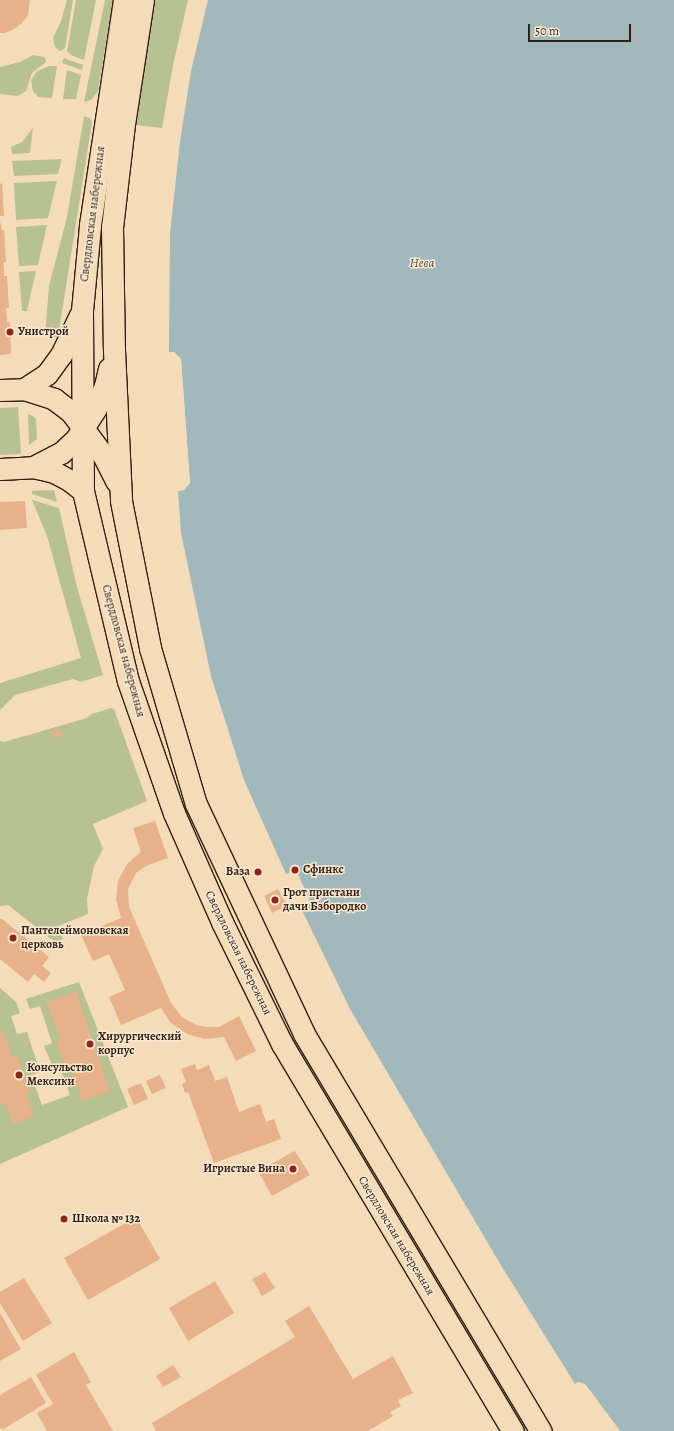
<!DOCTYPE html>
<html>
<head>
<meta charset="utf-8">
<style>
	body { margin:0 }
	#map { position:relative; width:674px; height:1431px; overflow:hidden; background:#f5dcb8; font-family:Alegreya,serif }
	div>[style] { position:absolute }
	.green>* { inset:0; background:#b8c191 }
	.water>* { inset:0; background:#a1b9ba }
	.pier>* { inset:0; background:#f5dcb8 }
	.building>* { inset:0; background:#e7b189 }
	.roads { filter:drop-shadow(1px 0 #341f11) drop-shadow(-1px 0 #341f11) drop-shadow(0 1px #341f11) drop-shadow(0 -1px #341f11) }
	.primary>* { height:21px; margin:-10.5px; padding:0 10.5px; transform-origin:10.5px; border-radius:10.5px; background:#f5dcb8 }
	.dots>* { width:11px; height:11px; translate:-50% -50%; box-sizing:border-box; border:2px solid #f8e8d1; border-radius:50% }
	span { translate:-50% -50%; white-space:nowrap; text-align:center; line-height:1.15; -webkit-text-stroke:3px #f8e8d1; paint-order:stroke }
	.street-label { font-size:12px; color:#341f11 }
	.poi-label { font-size:12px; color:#341f11; font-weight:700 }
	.left { translate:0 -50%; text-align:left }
	.right { translate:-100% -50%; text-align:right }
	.water-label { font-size:13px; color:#554d44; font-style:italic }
	.scale { position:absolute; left:528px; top:24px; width:103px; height:18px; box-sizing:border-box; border:2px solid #341f11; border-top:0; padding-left:5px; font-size:12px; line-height:14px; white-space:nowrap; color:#341f11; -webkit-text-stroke:3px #f8e8d1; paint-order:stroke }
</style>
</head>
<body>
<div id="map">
	<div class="green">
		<i style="clip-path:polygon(67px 0,73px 0,65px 48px,60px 51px,55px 47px,53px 38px,61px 21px)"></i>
		<i style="clip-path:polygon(76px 0,96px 0,84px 60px,71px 55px,67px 51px)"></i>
		<i style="clip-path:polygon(105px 0,113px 0,98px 91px,91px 100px,84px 102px)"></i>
		<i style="clip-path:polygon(155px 0,188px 0,173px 65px,162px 128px,136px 125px)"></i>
		<i style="clip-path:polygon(33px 55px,45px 57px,46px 62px,32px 73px,26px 91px,18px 96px,0 94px,0 67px,20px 62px)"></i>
		<i style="clip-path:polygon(64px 58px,83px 65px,82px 70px,62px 63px)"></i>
		<i style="clip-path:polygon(50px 66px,57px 66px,52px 98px,38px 97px,33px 91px,31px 80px,37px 71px)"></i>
		<i style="clip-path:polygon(67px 70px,81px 75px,76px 99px,63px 99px)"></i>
		<i style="clip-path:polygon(84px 116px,91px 119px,92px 122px,58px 337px,45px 336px,49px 286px,67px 217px)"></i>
		<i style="clip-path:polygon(33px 128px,30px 153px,12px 154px,11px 147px,22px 142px)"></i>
		<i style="clip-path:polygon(62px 159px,58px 174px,14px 176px,12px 161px)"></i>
		<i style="clip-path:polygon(57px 181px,48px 218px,16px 220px,14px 183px)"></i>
		<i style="clip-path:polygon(47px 225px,38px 265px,19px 266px,16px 227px)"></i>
		<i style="clip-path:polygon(36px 271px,27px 311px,22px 311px,19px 272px)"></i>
		<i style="clip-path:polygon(18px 407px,21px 454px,0 455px,0 408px)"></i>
		<i style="clip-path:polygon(28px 414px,33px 416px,36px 419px,37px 439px,29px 445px)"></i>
		<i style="clip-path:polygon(54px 490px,57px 502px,32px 494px,32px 491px)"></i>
		<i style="clip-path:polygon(32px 500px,59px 508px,77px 587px,103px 675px,81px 682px,73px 679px,15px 695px,0 710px,0 683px,81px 658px,47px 536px)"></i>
		<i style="clip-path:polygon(111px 708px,114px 709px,147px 801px,93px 824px,103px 849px,94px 866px,87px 899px,88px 914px,58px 926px,63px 939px,55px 942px,8px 905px,0 906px,0 741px,4px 742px,87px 718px,92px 714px)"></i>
		<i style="clip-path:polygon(79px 982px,128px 1107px,0 1164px,0 988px,16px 1002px,20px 1013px,11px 1016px,17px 1034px,27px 1032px,40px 1072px,31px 1075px,42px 1105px,70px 1095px,59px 1065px,53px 1067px,44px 1046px,52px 1043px,40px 1006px,30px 1009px,26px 999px)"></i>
	</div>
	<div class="water">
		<i style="clip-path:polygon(208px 0,674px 0,674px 1431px,620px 1431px,585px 1384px,578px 1382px,575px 1384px,502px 1267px,350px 1009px,301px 908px,311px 903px,296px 870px,286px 874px,244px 780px,211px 676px,181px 533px,178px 491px,184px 490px,190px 483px,181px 359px,174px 352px,169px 352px,170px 233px,180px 142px,191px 71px)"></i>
	</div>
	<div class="pier">
		<i style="clip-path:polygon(169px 352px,174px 352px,181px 359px,190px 483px,184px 490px,178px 491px,178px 489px,183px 488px,188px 482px,179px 360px,173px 354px,169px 354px)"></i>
		<i style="clip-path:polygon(578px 1382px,585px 1384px,620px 1431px,617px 1431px,583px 1385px,578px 1384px,576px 1385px,575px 1384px)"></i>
	</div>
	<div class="building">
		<i style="clip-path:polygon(0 0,30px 0,28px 15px,22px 23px,14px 29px,5px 33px,0 33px)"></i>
		<i style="clip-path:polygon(2px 183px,4px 216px,0 216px,0 184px)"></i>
		<i style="clip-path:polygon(0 221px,2px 231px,4px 230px,6px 262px,3px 262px,4px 267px,4px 276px,7px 276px,9px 308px,6px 308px,7px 322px,10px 322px,11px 354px,0 355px)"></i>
		<i style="clip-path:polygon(25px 501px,27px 528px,0 530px,0 502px)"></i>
		<i style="clip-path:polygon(60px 729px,62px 735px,52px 738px,51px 732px)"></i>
		<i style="clip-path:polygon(155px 821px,168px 858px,146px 866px,136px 873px,128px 889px,129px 907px,171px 1003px,182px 1017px,196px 1025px,207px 1027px,219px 1027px,239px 1016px,256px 1051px,236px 1061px,224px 1037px,205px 1039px,187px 1034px,171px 1023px,161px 1008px,121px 1025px,109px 997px,125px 990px,109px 954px,93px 961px,81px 935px,121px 918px,116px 899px,118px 881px,127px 864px,141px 852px,133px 828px)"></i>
		<i style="clip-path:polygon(278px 889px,287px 906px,272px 913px,264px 896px)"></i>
		<i style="clip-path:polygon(0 919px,2px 919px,49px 957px,42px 966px,51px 973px,44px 982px,34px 974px,28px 982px,0 959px)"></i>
		<i style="clip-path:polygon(76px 992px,110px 1091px,82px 1101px,72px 1070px,67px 1072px,56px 1040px,60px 1039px,47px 1002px)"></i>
		<i style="clip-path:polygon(3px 1031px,12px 1057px,17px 1055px,30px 1092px,26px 1093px,34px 1116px,13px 1124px,5px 1102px,1px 1104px,0 1102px,0 1032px)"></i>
		<i style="clip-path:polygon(195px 1064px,197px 1070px,209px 1065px,215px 1081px,227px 1077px,239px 1112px,260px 1104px,266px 1122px,274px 1119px,281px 1139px,214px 1163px,188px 1092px,185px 1093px,182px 1084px,186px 1082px,181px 1069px)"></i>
		<i style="clip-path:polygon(160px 1075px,166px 1088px,152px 1094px,146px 1081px)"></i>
		<i style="clip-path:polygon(141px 1083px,148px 1099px,134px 1105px,127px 1089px)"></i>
		<i style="clip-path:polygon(295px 1151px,310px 1175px,272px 1196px,258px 1171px)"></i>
		<i style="clip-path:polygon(136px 1217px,160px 1259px,88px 1300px,64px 1258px)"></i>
		<i style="clip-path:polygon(265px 1272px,275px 1288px,262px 1296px,252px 1279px)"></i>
		<i style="clip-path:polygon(24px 1278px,52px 1323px,23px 1341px,0 1303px,0 1292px)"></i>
		<i style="clip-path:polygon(215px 1281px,234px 1313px,188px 1341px,169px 1308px)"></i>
		<i style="clip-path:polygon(309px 1306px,353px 1379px,393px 1356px,413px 1393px,398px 1400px,401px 1406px,390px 1412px,393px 1416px,368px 1431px,156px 1431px,152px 1423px,295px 1337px,285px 1321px)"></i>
		<i style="clip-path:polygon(0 1313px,21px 1349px,0 1361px)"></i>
		<i style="clip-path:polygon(74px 1352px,91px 1382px,86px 1385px,113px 1431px,47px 1431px,37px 1413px,53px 1404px,36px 1375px)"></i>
		<i style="clip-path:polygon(173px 1365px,181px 1377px,163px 1387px,156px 1376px)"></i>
		<i style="clip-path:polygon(31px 1377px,46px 1403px,2px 1430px,0 1427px,0 1395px)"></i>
	</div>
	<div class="roads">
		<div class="primary">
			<i style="left:124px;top:0;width:229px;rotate:98.6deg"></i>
			<i style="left:90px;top:226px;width:85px;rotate:95.4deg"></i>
			<i style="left:82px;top:311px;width:180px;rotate:89.7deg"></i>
			<i style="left:83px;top:491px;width:195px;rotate:76.7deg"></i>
			<i style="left:128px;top:681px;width:140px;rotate:70.8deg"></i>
			<i style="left:174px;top:813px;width:121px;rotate:66.2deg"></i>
			<i style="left:223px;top:924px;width:134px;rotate:63.8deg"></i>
			<i style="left:282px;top:1044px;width:451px;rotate:59.2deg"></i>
			<i style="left:143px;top:0;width:125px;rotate:98.7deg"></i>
			<i style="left:124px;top:124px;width:104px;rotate:96.6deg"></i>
			<i style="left:112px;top:227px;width:123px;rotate:89.1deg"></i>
			<i style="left:114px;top:350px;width:151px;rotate:87.3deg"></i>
			<i style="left:121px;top:501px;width:150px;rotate:78.8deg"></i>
			<i style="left:150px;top:648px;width:163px;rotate:73.6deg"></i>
			<i style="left:196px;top:804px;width:254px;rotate:64.8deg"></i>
			<i style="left:304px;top:1034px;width:462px;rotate:59.2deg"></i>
			<i style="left:24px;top:389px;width:32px;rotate:18deg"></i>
			<i style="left:54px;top:399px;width:21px;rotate:37deg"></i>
			<i style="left:71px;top:412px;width:54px;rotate:53.3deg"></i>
			<i style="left:103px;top:455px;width:30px;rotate:63deg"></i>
			<i style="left:0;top:390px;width:24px;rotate:-2deg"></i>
			<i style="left:24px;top:389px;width:27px;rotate:-33deg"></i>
			<i style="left:47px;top:374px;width:24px;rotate:-54deg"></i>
			<i style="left:61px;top:355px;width:44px;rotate:-64.6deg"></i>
			<i style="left:33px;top:467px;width:31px;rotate:-27deg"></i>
			<i style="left:61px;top:453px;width:21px;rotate:-43deg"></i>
			<i style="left:76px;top:439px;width:37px;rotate:-57deg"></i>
			<i style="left:96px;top:408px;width:24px;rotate:-68deg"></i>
			<i style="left:105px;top:386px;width:18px;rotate:-77deg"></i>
			<i style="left:0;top:469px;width:33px;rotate:-3deg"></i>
			<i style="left:33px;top:467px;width:22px;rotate:13deg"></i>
			<i style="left:54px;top:472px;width:17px;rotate:28deg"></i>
			<i style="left:69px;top:480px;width:18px;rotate:38deg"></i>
		</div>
	</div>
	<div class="dots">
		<i style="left:10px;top:332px;background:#8f2418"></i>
		<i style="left:295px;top:870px;background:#8f2418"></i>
		<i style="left:258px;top:872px;background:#8f2418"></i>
		<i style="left:275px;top:900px;background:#8f2418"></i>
		<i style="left:13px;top:938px;background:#8f2418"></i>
		<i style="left:90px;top:1044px;background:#8f2418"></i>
		<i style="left:19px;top:1075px;background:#8f2418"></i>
		<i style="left:293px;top:1169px;background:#8f2418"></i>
		<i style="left:64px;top:1219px;background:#8f2418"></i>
	</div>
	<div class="street-label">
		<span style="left:93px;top:214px;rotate:-83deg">Свердловская набережная</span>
		<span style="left:123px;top:651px;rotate:75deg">Свердловская набережная</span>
		<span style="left:238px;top:953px;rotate:64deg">Свердловская набережная</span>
		<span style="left:396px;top:1236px;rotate:59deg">Свердловская набережная</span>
	</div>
	<div class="poi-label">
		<span class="left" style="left:18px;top:332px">Унистрой</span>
		<span class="left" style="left:303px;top:870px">Сфинкс</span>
		<span class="right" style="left:250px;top:872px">Ваза</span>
		<span class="left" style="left:283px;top:900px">Грот пристани<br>дачи Бзбородко</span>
		<span class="left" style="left:21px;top:938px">Пантелеймоновская<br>церковь</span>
		<span class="left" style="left:98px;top:1044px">Хирургический<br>корпус</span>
		<span class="left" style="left:27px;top:1075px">Консульство<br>Мексики</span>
		<span class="right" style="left:285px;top:1169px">Игристые Вина</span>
		<span class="left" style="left:72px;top:1219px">Школа № 132</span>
	</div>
	<div class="water-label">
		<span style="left:422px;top:263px">Нева</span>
	</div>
	<div class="scale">50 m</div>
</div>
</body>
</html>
